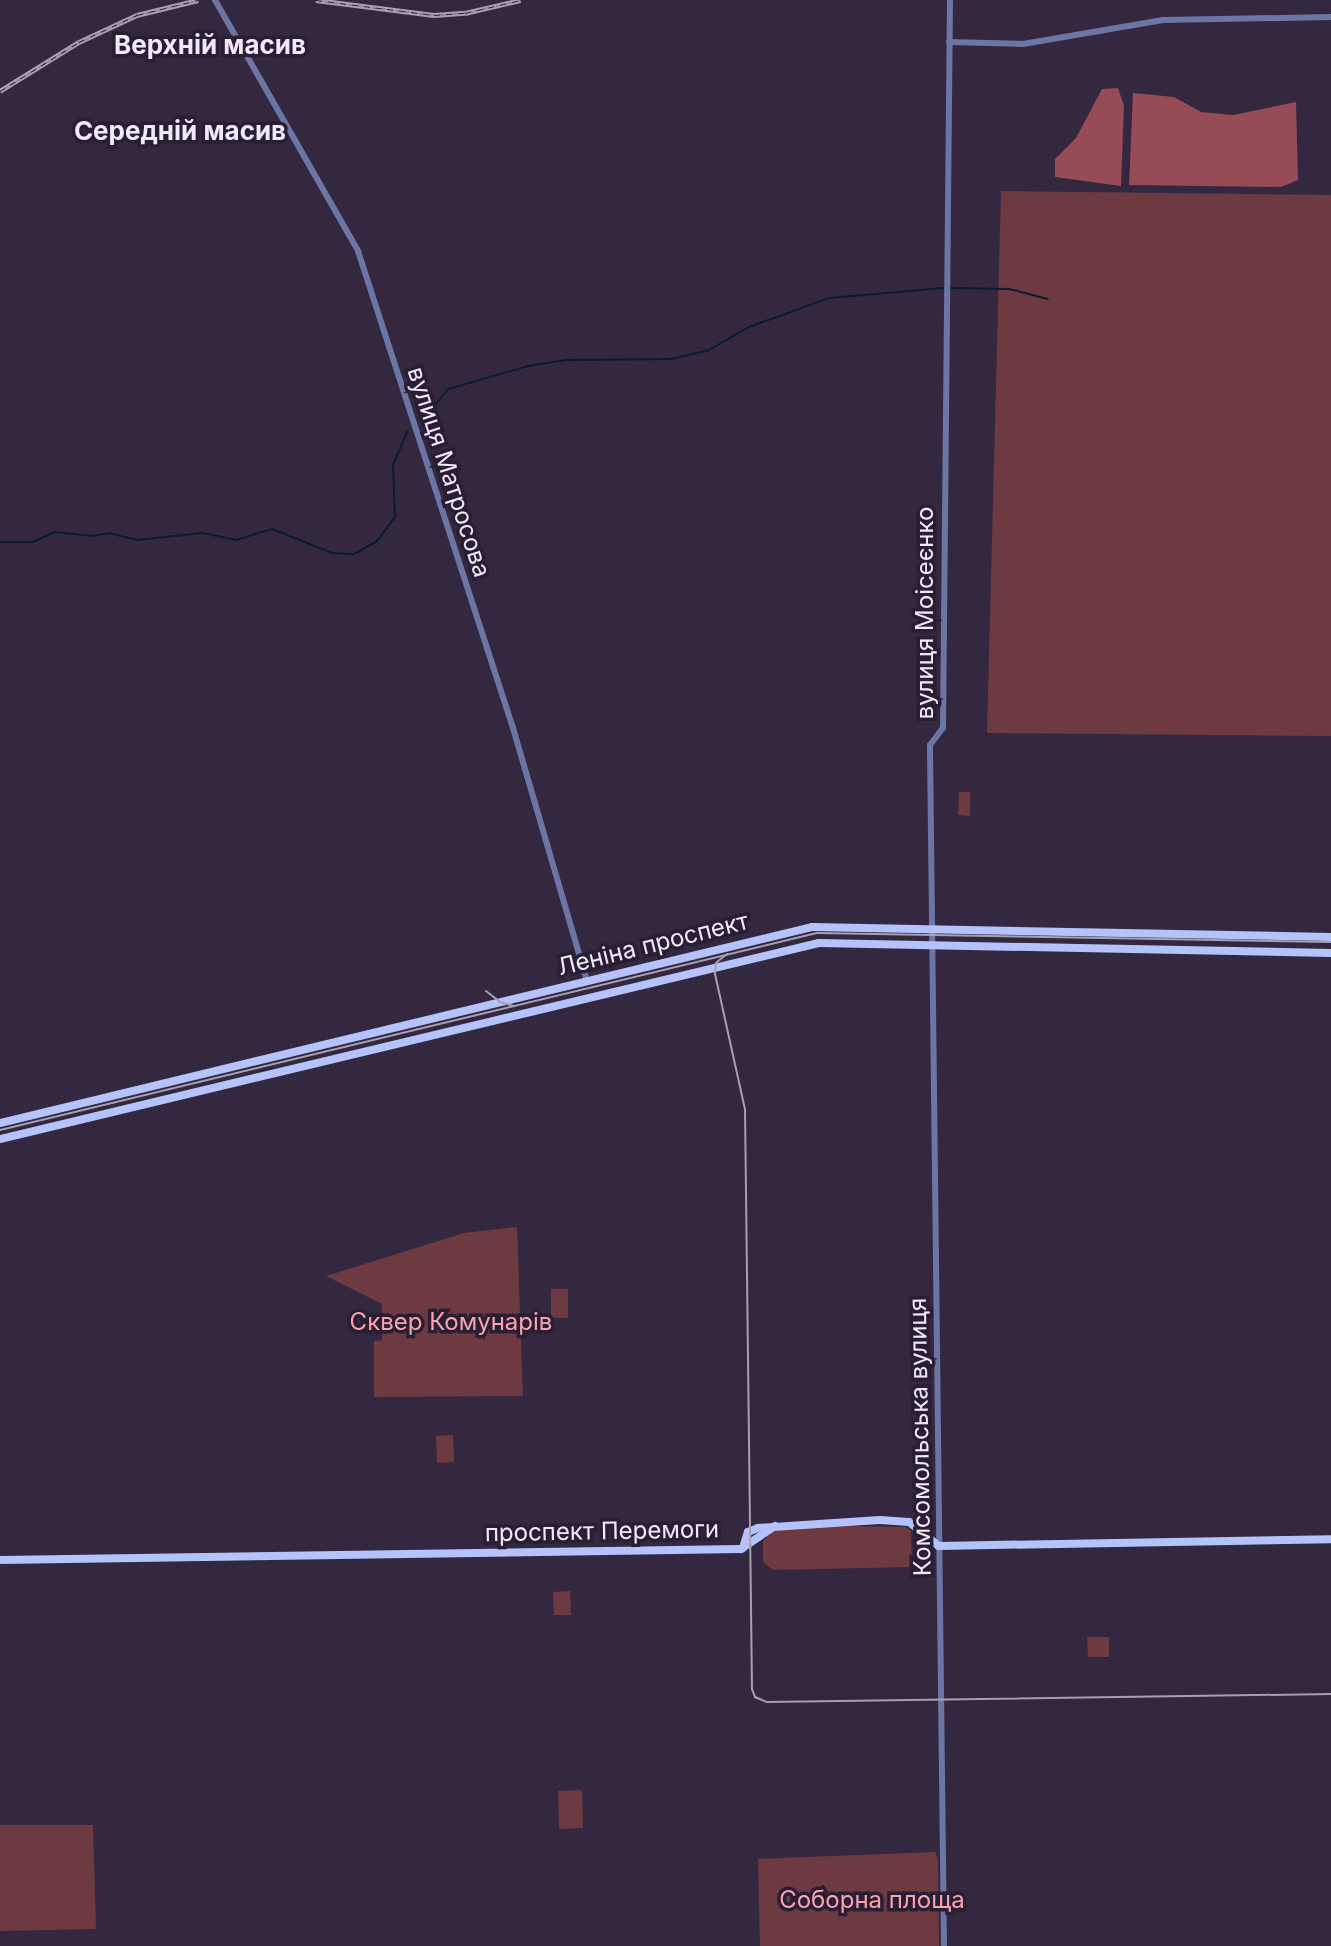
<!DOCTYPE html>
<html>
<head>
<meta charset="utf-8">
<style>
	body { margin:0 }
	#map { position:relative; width:1331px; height:1946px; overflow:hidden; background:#33283f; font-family:Inter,sans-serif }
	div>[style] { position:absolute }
	.green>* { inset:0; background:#6e3a41 }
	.forest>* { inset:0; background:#964b56 }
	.stream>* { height:2px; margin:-1px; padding:0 1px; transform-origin:1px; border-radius:1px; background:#071d2c }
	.minor>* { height:6px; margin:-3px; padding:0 3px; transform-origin:3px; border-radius:3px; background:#6c76a5 }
	.major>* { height:8px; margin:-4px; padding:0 4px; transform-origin:4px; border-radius:4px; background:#b5c2fb }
	.tram>* { height:2px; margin:-1px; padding:0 1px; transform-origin:1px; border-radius:1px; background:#a8a0b2 }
	.rail>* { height:5px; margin-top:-2.5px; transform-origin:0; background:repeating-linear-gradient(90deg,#291e34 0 6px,#a8a0b2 0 12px); box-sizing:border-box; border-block:2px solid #a8a0b2 }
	span { translate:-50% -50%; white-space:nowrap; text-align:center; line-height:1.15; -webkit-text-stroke:7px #291e34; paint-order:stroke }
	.street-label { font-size:24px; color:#f0e9f8 }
	.park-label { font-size:24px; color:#faa2ad }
	.neighbourhood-label { font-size:26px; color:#f0e9f8; font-weight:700 }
</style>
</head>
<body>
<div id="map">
	<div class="green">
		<i style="clip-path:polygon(1001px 191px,1331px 195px,1331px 736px,987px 733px)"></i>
		<i style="clip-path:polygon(959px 792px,970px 792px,970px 816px,958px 815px)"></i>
		<i style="clip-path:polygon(517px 1227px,523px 1396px,374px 1397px,374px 1341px,382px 1340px,382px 1304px,326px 1276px,464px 1233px)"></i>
		<i style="clip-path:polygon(551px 1289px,568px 1289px,568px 1318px,551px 1318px)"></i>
		<i style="clip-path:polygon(453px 1435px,454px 1462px,437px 1463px,436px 1436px)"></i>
		<i style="clip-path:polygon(831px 1526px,906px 1527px,911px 1531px,912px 1561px,908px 1567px,773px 1570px,763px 1562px,763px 1541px,774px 1529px)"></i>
		<i style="clip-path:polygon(570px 1591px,571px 1615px,554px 1615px,553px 1592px)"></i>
		<i style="clip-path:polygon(1087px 1637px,1109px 1637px,1109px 1657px,1088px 1657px)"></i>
		<i style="clip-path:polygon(582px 1790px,583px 1828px,559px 1829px,558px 1791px)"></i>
		<i style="clip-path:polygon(0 1825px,93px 1825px,96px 1929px,0 1931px)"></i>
		<i style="clip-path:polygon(935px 1852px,938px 1859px,939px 1946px,760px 1946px,758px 1859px)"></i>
	</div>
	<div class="forest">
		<i style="clip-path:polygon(1118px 88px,1124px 106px,1121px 186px,1055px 177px,1055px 159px,1076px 138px,1102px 89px)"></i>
		<i style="clip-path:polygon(1133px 93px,1174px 97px,1201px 112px,1233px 115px,1296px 102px,1298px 180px,1281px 187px,1129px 185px)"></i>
	</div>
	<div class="stream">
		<i style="left:950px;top:288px;width:59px;rotate:1deg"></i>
		<i style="left:1009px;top:289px;width:40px;rotate:14.4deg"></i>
		<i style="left:422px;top:422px;width:42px;rotate:-51.8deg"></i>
		<i style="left:448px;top:389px;width:83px;rotate:-16deg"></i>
		<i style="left:528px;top:366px;width:39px;rotate:-9deg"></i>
		<i style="left:567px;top:360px;width:104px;rotate:-0.6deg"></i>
		<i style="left:671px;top:359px;width:39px;rotate:-13deg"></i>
		<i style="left:709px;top:350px;width:46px;rotate:-29.9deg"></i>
		<i style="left:749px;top:327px;width:85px;rotate:-19.9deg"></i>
		<i style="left:829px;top:298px;width:115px;rotate:-5deg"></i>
		<i style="left:0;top:542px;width:33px"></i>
		<i style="left:33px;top:542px;width:23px;rotate:-25deg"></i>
		<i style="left:54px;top:532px;width:37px;rotate:6deg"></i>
		<i style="left:91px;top:536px;width:18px;rotate:-9deg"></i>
		<i style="left:109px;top:533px;width:29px;rotate:14deg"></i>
		<i style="left:137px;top:540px;width:66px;rotate:-6.1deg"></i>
		<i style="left:203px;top:533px;width:34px;rotate:12deg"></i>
		<i style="left:236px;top:540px;width:38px;rotate:-17deg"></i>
		<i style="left:272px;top:529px;width:65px;rotate:21.8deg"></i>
		<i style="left:332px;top:553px;width:22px;rotate:3deg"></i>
		<i style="left:354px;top:554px;width:26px;rotate:-29deg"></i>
		<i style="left:377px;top:541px;width:30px;rotate:-53deg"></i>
		<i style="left:395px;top:517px;width:52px;rotate:-92.2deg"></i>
		<i style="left:393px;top:465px;width:38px;rotate:-67deg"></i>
	</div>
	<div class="minor">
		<i style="left:215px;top:0;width:289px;rotate:60.3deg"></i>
		<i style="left:358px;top:251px;width:502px;rotate:72deg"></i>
		<i style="left:513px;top:728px;width:264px;rotate:73.7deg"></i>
		<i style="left:949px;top:42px;width:74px;rotate:1.5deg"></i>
		<i style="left:1023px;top:44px;width:142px;rotate:-9.7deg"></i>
		<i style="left:1163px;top:20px;width:168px;rotate:-1deg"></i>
		<i style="left:944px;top:1946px;width:1201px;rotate:-90.67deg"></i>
		<i style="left:930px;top:745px;width:21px;rotate:-53deg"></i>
		<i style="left:943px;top:728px;width:728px;rotate:-89.45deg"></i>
	</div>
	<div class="major">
		<i style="left:0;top:1123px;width:835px;rotate:-13.57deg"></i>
		<i style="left:812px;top:927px;width:519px;rotate:1.1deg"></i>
		<i style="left:0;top:1139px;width:842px;rotate:-13.46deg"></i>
		<i style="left:819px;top:943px;width:512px;rotate:1.12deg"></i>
		<i style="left:743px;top:1548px;width:17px;rotate:-73deg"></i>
		<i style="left:748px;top:1532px;width:11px;rotate:-22deg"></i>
		<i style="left:758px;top:1528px;width:122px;rotate:-3.8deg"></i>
		<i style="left:880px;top:1520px;width:29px;rotate:4deg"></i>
		<i style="left:909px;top:1522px;width:38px;rotate:39deg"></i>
		<i style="left:939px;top:1546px;width:392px;rotate:-1deg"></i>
		<i style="left:0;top:1560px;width:741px;rotate:-0.85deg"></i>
		<i style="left:741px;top:1549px;width:41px;rotate:-34.1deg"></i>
	</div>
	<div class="tram">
		<i style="left:727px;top:954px;width:14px;rotate:141deg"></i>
		<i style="left:716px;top:963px;width:11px;rotate:95deg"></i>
		<i style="left:715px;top:974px;width:138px;rotate:77.5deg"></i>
		<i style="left:745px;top:1109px;width:580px;rotate:89.31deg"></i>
		<i style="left:752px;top:1689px;width:9px;rotate:69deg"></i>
		<i style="left:755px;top:1697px;width:13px;rotate:23deg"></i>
		<i style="left:767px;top:1702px;width:564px;rotate:-0.81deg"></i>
		<i style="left:486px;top:991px;width:18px;rotate:38deg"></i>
		<i style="left:500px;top:1002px;width:15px;rotate:16deg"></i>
		<i style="left:0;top:1130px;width:840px;rotate:-13.56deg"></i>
		<i style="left:817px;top:933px;width:514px;rotate:1deg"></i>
	</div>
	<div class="rail">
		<i style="left:316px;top:0;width:119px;rotate:7.2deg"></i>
		<i style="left:434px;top:15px;width:31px;rotate:-4deg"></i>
		<i style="left:465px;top:13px;width:57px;rotate:-13.1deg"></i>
		<i style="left:0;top:91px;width:93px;rotate:-31.8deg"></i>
		<i style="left:79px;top:42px;width:64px;rotate:-25deg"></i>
		<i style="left:137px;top:15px;width:63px;rotate:-13.8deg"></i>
	</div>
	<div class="street-label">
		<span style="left:449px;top:472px;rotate:72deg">вулиця Матросова</span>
		<span style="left:925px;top:613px;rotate:-90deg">вулиця Моісеєнко</span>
		<span style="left:653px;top:944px;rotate:-14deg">Леніна проспект</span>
		<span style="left:920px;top:1437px;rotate:-91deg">Комсомольська вулиця</span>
		<span style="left:602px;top:1531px;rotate:-1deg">проспект Перемоги</span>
	</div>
	<div class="park-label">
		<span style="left:451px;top:1322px">Сквер Комунарів</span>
		<span style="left:872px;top:1900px">Соборна площа</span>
	</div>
	<div class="neighbourhood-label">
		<span style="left:210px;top:45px">Верхній масив</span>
		<span style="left:180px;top:131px">Середній масив</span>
	</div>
</div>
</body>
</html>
